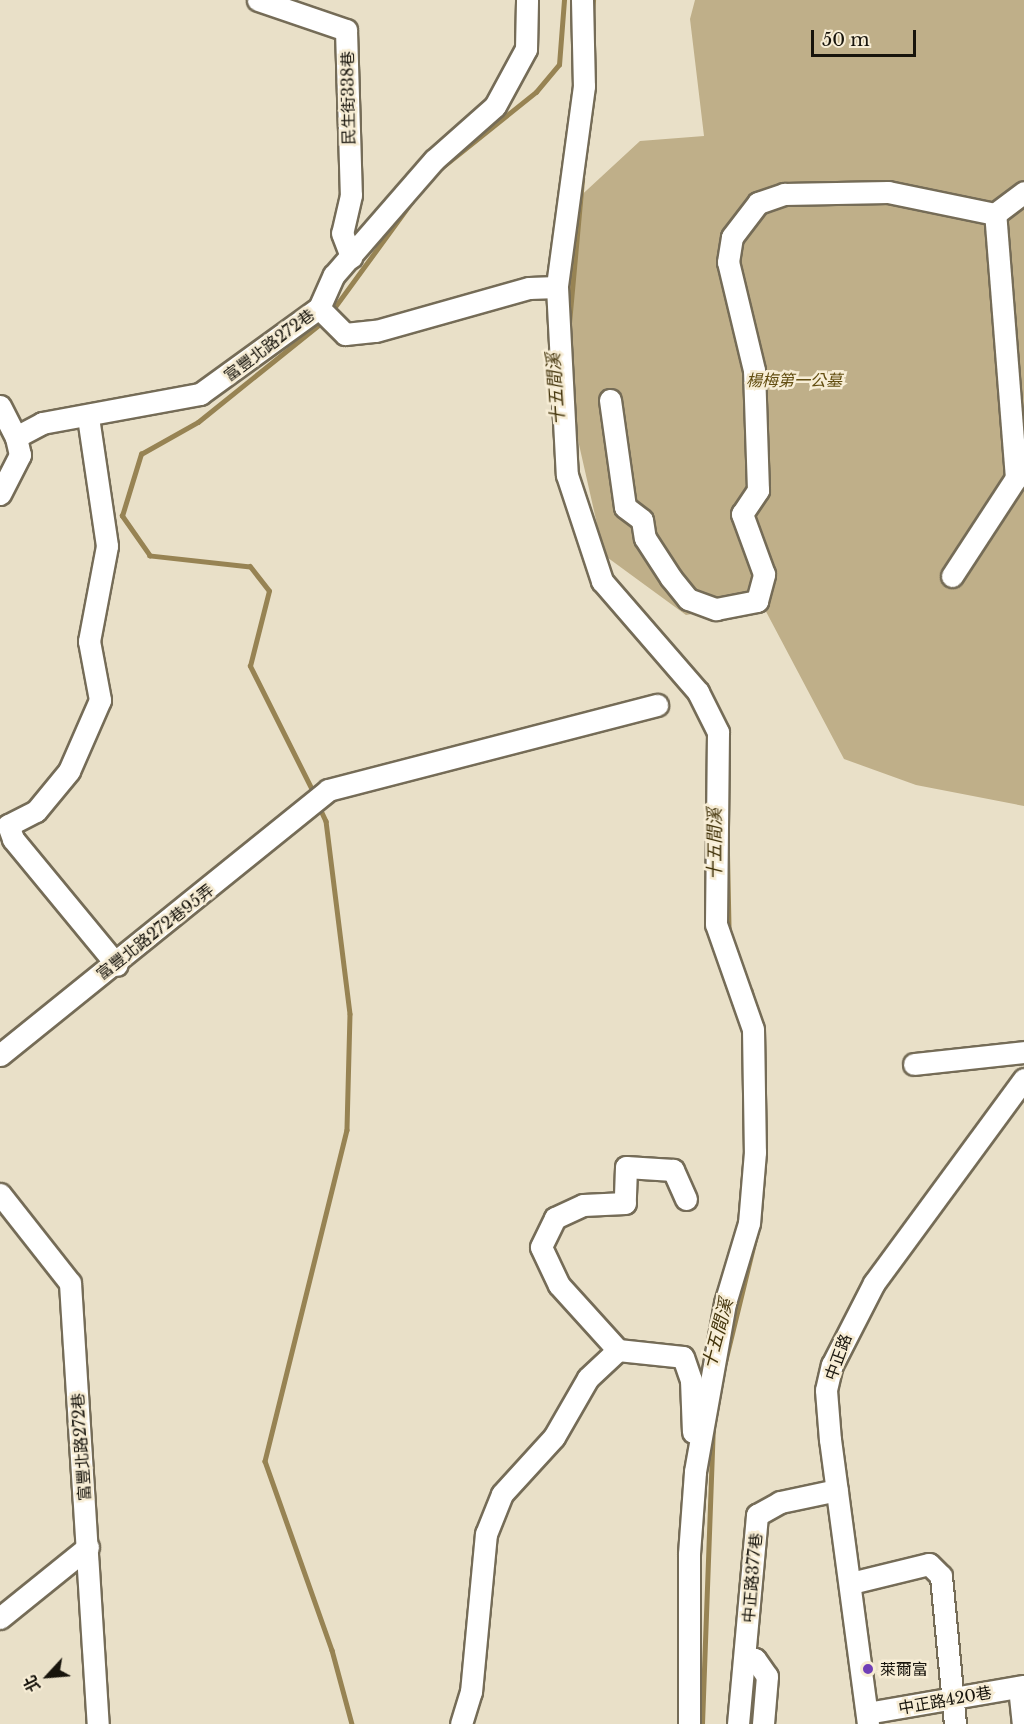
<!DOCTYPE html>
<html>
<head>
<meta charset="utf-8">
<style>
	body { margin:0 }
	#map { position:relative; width:1024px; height:1724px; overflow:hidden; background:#e9e0c8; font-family:"Libre Baskerville","Noto Sans TC",serif }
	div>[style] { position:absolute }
	.green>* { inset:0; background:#bfaf89 }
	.stream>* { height:4.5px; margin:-2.25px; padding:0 2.25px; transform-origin:2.25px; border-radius:2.25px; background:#978353 }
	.roads { filter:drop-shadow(2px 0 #756c57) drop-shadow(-2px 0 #756c57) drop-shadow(0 2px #756c57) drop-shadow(0 -2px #756c57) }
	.minor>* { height:21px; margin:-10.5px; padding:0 10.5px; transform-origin:10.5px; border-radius:10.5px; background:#fff }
	.dots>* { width:16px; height:16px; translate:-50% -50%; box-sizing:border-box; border:3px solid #f7edd5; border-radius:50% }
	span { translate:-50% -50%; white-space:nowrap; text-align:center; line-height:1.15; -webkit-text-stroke:5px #f7edd5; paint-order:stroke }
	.street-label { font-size:16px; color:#17140c }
	.park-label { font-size:16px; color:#634e11; font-style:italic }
	.poi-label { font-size:16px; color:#17140c }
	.left { translate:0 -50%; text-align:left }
	.water-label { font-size:18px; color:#44350c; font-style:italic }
	.north { position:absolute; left:18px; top:1646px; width:60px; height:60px; -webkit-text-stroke:4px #f7edd5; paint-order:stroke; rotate:244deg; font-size:16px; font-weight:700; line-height:24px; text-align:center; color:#17140c }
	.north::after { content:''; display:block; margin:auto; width:21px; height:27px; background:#17140c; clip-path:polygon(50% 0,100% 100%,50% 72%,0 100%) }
	.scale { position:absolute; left:811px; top:30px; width:105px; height:27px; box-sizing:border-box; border:3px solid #17140c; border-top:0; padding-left:8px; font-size:18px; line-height:21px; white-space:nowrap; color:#17140c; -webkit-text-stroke:4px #f7edd5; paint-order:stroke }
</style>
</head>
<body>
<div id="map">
	<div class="green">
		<i style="clip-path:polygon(695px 0,1024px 0,1024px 185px,995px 214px,1024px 192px,1024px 806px,916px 785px,844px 759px,761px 602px,686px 615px,604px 555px,573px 418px,561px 214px,640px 141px,704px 136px,690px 19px)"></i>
	</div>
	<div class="stream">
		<i style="left:592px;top:15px;width:15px;rotate:-86deg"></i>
		<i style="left:436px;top:172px;width:128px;rotate:-38.7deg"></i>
		<i style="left:536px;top:92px;width:35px;rotate:-50deg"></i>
		<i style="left:559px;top:65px;width:65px;rotate:-85.6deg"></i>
		<i style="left:332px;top:311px;width:141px;rotate:-53.9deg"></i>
		<i style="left:569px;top:323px;width:145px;rotate:-84.8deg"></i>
		<i style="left:725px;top:735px;width:197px;rotate:88.8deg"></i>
		<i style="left:314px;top:794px;width:143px;rotate:-116.6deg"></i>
		<i style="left:250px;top:666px;width:77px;rotate:-75.8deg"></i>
		<i style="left:269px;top:591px;width:31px;rotate:-128deg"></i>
		<i style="left:250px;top:567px;width:101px;rotate:-173.7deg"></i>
		<i style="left:150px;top:556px;width:49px;rotate:-125deg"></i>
		<i style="left:122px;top:516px;width:65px;rotate:-73deg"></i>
		<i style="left:141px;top:454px;width:65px;rotate:-29.3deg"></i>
		<i style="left:198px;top:422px;width:163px;rotate:-38.8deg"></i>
		<i style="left:318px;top:804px;width:19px;rotate:65deg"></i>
		<i style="left:326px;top:821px;width:194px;rotate:82.9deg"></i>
		<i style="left:350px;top:1014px;width:116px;rotate:91.5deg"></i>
		<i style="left:347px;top:1130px;width:341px;rotate:103.9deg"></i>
		<i style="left:265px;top:1461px;width:201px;rotate:70.5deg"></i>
		<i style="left:332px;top:1650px;width:77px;rotate:74.9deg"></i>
		<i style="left:751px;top:990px;width:51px;rotate:76.5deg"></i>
		<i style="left:725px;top:1362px;width:144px;rotate:-76.3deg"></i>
		<i style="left:702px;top:1724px;width:298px;rotate:-87.9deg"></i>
	</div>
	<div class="roads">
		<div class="minor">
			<i style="left:258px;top:0;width:93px;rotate:18.8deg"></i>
			<i style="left:346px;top:30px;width:165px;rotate:88.3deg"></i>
			<i style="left:351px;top:195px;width:39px;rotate:103deg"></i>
			<i style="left:342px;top:233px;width:26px;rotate:69deg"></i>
			<i style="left:582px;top:0;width:86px;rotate:88.7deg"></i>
			<i style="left:584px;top:86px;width:203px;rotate:97.7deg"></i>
			<i style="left:557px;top:287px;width:188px;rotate:87deg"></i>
			<i style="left:567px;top:475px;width:112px;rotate:71.7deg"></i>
			<i style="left:602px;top:581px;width:147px;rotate:49.1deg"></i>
			<i style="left:698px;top:692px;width:45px;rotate:63.4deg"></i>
			<i style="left:718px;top:732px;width:192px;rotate:90.6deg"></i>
			<i style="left:716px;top:924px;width:111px;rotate:70.6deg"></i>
			<i style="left:753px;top:1029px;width:123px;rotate:89.1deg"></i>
			<i style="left:755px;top:1152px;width:71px;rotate:94.8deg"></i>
			<i style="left:749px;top:1223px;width:84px;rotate:106.7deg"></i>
			<i style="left:725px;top:1303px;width:172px;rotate:100.1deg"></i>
			<i style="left:695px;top:1472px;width:82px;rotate:94.2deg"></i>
			<i style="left:689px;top:1554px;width:170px;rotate:90deg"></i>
			<i style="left:319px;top:308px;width:37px;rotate:45deg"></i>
			<i style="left:345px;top:334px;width:31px;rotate:-6deg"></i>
			<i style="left:376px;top:331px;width:159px;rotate:-15.7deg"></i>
			<i style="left:529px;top:288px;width:28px;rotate:-2deg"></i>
			<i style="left:610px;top:400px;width:108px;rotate:82deg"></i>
			<i style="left:625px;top:507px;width:21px;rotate:37deg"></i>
			<i style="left:642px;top:520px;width:18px;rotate:81deg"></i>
			<i style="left:645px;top:538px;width:48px;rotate:57deg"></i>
			<i style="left:671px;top:578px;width:27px;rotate:51deg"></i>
			<i style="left:688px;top:599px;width:30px;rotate:20deg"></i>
			<i style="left:716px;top:609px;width:42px;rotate:-11deg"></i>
			<i style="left:757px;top:601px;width:28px;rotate:-75deg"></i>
			<i style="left:764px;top:574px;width:64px;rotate:-110.1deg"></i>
			<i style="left:742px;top:514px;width:29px;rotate:-56deg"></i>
			<i style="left:758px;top:490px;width:120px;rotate:-91.9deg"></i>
			<i style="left:754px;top:370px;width:111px;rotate:-103.5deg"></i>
			<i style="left:728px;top:262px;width:25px;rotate:-81deg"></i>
			<i style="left:732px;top:237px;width:43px;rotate:-52.6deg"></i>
			<i style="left:758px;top:203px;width:28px;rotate:-19deg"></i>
			<i style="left:784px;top:194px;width:104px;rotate:-1.1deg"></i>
			<i style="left:888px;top:192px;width:109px;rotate:11.6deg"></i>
			<i style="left:995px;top:214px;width:36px;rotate:-37deg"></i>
			<i style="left:0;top:406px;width:35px;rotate:63deg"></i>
			<i style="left:88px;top:417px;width:130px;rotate:81.6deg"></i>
			<i style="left:107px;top:546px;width:97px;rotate:100.7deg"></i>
			<i style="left:89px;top:641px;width:60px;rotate:79.4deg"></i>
			<i style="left:100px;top:700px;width:77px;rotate:113.6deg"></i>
			<i style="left:69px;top:771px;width:52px;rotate:129.5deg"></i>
			<i style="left:36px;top:811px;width:31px;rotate:153deg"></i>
			<i style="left:8px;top:825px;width:15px;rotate:70deg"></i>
			<i style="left:13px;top:839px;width:163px;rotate:50.5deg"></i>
			<i style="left:0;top:494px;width:44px;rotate:-62.9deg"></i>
			<i style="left:20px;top:455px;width:18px;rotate:-103deg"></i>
			<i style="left:16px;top:437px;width:30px;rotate:-28deg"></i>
			<i style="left:42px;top:423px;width:161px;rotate:-10.4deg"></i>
			<i style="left:200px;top:394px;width:147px;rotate:-35.9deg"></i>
			<i style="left:319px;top:308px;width:36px;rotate:-66deg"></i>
			<i style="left:334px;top:275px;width:152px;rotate:-49deg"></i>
			<i style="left:434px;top:160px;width:81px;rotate:-41.5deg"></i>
			<i style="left:495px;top:106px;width:65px;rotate:-61.5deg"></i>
			<i style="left:526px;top:49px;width:49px;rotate:-88.8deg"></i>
			<i style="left:952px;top:576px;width:117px;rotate:-56.9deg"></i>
			<i style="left:1016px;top:478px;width:265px;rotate:-94.5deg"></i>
			<i style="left:0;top:1055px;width:422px;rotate:-38.9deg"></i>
			<i style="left:328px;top:790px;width:340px;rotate:-14.5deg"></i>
			<i style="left:914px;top:1064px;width:111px;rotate:-6.2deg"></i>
			<i style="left:0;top:1194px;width:113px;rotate:51.8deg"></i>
			<i style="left:70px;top:1283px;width:442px;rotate:86.4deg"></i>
			<i style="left:686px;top:1199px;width:32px;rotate:-114deg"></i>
			<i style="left:673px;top:1170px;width:47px;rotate:-176.3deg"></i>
			<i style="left:626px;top:1167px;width:36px;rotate:92deg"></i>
			<i style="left:625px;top:1203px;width:42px;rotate:177.3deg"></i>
			<i style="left:583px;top:1205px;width:31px;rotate:155deg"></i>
			<i style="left:555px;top:1218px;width:32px;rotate:116deg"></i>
			<i style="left:541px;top:1247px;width:42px;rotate:64.7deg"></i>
			<i style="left:559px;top:1285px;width:88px;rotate:47.8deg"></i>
			<i style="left:618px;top:1350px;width:65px;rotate:6.1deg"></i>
			<i style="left:683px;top:1357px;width:24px;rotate:71deg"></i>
			<i style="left:691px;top:1380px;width:52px;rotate:87.8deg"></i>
			<i style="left:851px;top:1583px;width:80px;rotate:-13.7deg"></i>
			<i style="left:929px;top:1564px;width:17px;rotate:45deg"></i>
			<i style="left:941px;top:1576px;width:149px;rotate:84.6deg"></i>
			<i style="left:0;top:1618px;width:113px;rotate:-38.9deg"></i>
			<i style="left:746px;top:1657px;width:9px;rotate:13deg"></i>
			<i style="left:755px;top:1659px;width:21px;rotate:55deg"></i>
			<i style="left:767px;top:1676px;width:48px;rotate:94.8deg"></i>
			<i style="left:1019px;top:1687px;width:37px;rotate:84deg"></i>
			<i style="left:867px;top:1713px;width:159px;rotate:-9.8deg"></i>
			<i style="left:461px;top:1724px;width:34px;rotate:-73deg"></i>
			<i style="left:471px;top:1692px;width:159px;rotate:-84.6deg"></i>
			<i style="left:486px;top:1534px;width:43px;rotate:-68.2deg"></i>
			<i style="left:502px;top:1494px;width:77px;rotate:-47.6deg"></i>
			<i style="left:554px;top:1437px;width:68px;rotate:-60deg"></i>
			<i style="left:588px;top:1378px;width:41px;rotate:-43deg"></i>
			<i style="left:738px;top:1724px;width:210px;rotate:-84.8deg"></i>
			<i style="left:757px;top:1515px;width:26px;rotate:-29deg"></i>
			<i style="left:780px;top:1502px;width:58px;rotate:-11.9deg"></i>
			<i style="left:868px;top:1724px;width:287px;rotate:-97.6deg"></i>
			<i style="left:830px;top:1440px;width:50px;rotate:-94.6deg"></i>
			<i style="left:826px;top:1390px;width:26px;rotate:-77deg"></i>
			<i style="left:832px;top:1365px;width:92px;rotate:-62.9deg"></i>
			<i style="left:874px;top:1283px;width:253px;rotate:-53.7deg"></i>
		</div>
	</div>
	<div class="dots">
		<i style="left:868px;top:1669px;background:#703fb7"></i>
	</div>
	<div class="street-label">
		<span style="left:348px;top:98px;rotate:-91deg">民生街338巷</span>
		<span style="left:269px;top:345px;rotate:-37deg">富豐北路272巷</span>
		<span style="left:155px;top:932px;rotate:-38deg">富豐北路272巷95弄</span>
		<span style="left:838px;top:1357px;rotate:-70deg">中正路</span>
		<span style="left:81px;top:1447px;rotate:-94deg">富豐北路272巷</span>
		<span style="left:752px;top:1578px;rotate:-85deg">中正路377巷</span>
		<span style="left:945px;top:1700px;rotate:-10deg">中正路420巷</span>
	</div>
	<div class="park-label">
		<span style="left:794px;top:380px">楊梅第一公墓</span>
	</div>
	<div class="poi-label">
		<span class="left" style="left:880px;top:1669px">萊爾富</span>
	</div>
	<div class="water-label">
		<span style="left:556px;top:389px;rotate:-94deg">十五間溪</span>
		<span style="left:715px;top:844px;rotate:-90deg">十五間溪</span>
		<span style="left:718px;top:1334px;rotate:-75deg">十五間溪</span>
	</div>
	<div class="north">北</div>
	<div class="scale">50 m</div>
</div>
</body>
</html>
